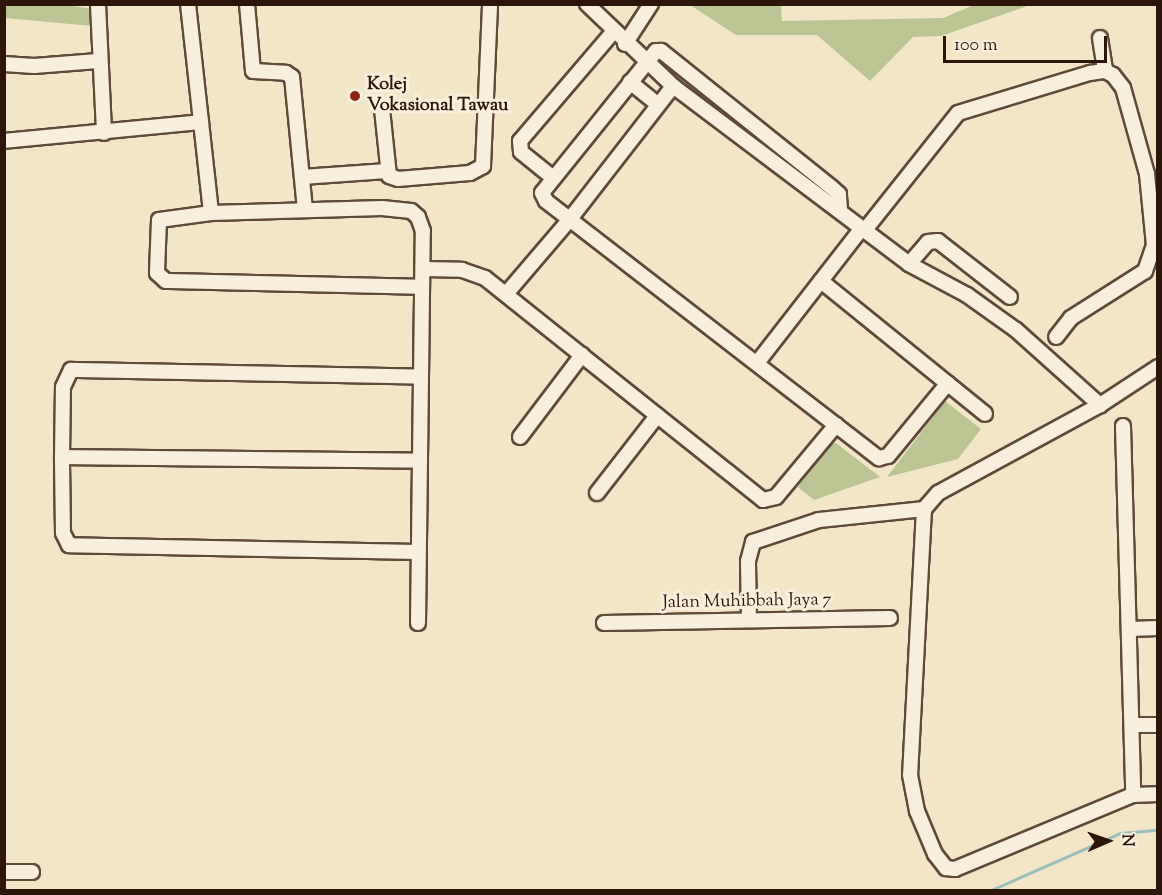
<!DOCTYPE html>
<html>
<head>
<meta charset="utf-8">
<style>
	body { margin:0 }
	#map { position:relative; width:1162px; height:895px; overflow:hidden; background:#f2e6c7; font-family:"Sorts Mill Goudy",serif }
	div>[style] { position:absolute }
	.green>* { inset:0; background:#bdc494 }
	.stream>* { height:3px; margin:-1.5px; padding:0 1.5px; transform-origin:1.5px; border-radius:1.5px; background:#9cbeba }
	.roads { filter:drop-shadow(2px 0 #5f4939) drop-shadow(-2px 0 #5f4939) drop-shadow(0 2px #5f4939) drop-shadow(0 -2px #5f4939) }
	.minor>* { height:14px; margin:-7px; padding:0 7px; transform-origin:7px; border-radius:7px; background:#f7efdb }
	.dots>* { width:16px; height:16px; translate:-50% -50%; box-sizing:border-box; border:3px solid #f7efdb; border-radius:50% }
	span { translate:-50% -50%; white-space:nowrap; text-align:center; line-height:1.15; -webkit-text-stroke:6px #f7efdb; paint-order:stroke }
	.poi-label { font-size:18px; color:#2e150a; font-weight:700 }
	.left { translate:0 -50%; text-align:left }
	.street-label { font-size:18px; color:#2e150a }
	.frame { position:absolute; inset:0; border:6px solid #2e150a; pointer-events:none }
	.north { position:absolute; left:1078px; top:811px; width:60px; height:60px; -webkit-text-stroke:4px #f7efdb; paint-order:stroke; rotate:88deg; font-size:16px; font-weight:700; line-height:24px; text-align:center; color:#2e150a }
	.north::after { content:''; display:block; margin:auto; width:21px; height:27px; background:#2e150a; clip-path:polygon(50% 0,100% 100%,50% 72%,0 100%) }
	.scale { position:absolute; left:943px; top:36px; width:164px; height:27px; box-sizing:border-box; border:3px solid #2e150a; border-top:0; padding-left:8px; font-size:18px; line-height:21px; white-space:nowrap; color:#2e150a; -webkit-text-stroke:4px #f7efdb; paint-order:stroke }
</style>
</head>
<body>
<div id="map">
	<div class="green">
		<i style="clip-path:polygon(60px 4px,92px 9px,92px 26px,5px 18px,4px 5px)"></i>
		<i style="clip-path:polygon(690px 5px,781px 5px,782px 21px,943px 18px,974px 5px,1030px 5px,941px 36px,913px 37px,870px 81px,817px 35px,736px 35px)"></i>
		<i style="clip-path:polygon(945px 401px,981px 429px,958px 459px,887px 477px)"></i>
		<i style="clip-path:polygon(836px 443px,880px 477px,814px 500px,798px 487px,830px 444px)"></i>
	</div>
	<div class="stream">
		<i style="left:991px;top:890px;width:141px;rotate:-23.8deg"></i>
		<i style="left:1120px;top:833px;width:38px;rotate:-5deg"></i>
	</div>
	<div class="roads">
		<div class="minor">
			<i style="left:98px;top:4px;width:129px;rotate:87.3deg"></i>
			<i style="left:188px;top:4px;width:210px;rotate:83.7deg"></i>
			<i style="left:247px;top:4px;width:67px;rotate:84.9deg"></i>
			<i style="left:253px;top:71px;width:33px;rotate:3deg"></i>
			<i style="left:286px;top:73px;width:7px;rotate:34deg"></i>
			<i style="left:292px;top:77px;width:133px;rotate:84.4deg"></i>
			<i style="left:587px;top:4px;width:119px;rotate:43.6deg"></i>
			<i style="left:673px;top:86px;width:296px;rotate:37deg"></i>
			<i style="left:909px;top:264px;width:66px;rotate:28.1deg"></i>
			<i style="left:967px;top:295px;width:60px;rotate:35.5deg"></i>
			<i style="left:1016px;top:330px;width:113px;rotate:41.8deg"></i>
			<i style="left:1100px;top:38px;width:33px;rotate:81deg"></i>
			<i style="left:625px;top:44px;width:48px;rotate:-57deg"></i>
			<i style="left:4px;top:64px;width:30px;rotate:4deg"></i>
			<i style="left:34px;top:66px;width:64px;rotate:-4.5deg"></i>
			<i style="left:630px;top:82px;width:36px;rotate:39deg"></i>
			<i style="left:382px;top:109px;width:67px;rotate:84deg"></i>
			<i style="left:389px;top:176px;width:9px;rotate:18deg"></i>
			<i style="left:398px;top:179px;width:72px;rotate:-4.8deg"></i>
			<i style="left:470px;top:173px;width:15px;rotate:-28deg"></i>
			<i style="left:483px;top:166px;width:162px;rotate:-87.5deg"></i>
			<i style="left:4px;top:141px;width:198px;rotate:-5.5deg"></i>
			<i style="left:302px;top:177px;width:85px;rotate:-4deg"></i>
			<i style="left:552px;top:177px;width:40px;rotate:-141deg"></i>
			<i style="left:521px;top:152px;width:11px;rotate:-95deg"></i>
			<i style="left:520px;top:141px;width:143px;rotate:-49.5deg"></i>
			<i style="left:840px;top:210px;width:16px;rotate:-94deg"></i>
			<i style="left:839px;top:194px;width:11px;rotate:-139deg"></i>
			<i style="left:831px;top:187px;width:218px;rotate:-141.3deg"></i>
			<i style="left:661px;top:51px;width:5px;rotate:180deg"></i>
			<i style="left:656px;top:51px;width:182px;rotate:128.8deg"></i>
			<i style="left:542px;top:193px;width:9px;rotate:63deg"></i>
			<i style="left:546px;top:201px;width:421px;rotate:37.7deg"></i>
			<i style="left:879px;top:458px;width:9px;rotate:-13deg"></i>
			<i style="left:888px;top:456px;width:94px;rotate:-50.6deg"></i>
			<i style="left:865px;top:230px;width:149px;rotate:-51.5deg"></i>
			<i style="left:958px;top:113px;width:138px;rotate:-16.9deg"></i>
			<i style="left:1090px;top:73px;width:15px;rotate:-8deg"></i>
			<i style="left:1105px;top:71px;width:9px;rotate:27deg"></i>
			<i style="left:1113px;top:75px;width:16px;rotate:52deg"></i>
			<i style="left:1123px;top:88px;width:89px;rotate:74.4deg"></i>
			<i style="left:1147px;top:174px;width:71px;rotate:84.4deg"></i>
			<i style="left:1154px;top:245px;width:28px;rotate:109deg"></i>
			<i style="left:1145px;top:271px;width:88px;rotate:147.6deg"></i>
			<i style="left:1071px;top:318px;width:24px;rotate:128deg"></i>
			<i style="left:909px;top:264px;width:29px;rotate:-49deg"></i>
			<i style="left:928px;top:242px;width:10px;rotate:-6deg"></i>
			<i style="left:938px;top:241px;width:91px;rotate:37.9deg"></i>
			<i style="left:423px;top:269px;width:39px;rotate:1deg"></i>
			<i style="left:462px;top:270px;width:24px;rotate:19deg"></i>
			<i style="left:485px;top:278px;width:356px;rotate:38.6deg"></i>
			<i style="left:763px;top:500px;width:13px;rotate:-13deg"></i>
			<i style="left:776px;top:497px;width:94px;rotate:-50.2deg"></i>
			<i style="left:821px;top:281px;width:211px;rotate:39deg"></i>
			<i style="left:506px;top:294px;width:99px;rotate:-49.5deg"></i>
			<i style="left:570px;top:219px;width:168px;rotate:-52.2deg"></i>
			<i style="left:757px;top:363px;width:171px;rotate:-52.1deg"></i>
			<i style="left:1158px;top:367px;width:69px;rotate:146.8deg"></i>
			<i style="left:1100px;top:405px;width:184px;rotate:151.5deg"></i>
			<i style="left:938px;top:493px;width:21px;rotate:131deg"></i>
			<i style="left:924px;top:509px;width:266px;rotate:93deg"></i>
			<i style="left:910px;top:775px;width:37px;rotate:79deg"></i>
			<i style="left:917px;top:811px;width:47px;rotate:67.3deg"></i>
			<i style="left:935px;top:854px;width:18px;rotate:52deg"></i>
			<i style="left:946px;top:868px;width:9px;rotate:6deg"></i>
			<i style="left:955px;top:869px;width:193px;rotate:-22.6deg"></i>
			<i style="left:1133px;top:795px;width:25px;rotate:-2deg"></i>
			<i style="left:1123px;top:426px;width:369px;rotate:88.4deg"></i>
			<i style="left:520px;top:437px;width:103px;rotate:-52.9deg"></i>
			<i style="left:62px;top:457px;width:358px;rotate:0.6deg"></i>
			<i style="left:597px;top:493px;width:98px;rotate:-52.1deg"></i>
			<i style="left:418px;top:552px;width:349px;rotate:-178.9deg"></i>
			<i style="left:69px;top:545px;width:13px;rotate:-117deg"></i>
			<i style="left:63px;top:533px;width:76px;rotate:-90.8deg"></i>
			<i style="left:62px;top:457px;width:70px;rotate:-89.2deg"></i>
			<i style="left:63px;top:387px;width:19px;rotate:-65deg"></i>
			<i style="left:71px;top:370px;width:350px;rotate:1.1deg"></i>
			<i style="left:749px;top:620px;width:59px;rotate:-91deg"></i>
			<i style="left:748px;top:561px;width:20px;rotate:-75deg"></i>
			<i style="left:753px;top:542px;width:70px;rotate:-18.4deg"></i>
			<i style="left:819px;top:520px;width:106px;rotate:-6deg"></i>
			<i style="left:418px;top:623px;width:392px;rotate:-89.3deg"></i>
			<i style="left:423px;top:231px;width:15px;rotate:-110deg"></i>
			<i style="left:418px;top:217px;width:9px;rotate:-139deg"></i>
			<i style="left:411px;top:211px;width:29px;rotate:-174deg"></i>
			<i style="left:382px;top:208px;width:171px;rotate:178.3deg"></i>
			<i style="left:211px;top:213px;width:52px;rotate:172.3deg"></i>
			<i style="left:159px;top:220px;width:53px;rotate:92.2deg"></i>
			<i style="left:157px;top:273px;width:12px;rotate:42deg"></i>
			<i style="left:166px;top:281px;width:256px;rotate:1.3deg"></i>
			<i style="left:604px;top:623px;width:286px;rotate:-1deg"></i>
			<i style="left:1130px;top:629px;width:28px;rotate:-2deg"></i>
			<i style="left:1133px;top:725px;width:25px"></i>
			<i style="left:4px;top:872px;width:28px"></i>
		</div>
	</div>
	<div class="dots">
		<i style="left:355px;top:96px;background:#8f2418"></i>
	</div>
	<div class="poi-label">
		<span class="left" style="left:367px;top:96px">Kolej<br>Vokasional Tawau</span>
	</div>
	<div class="street-label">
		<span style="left:747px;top:602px;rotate:-1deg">Jalan Muhibbah Jaya 7</span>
	</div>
	<div class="frame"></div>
	<div class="north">N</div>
	<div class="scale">100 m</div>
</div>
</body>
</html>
